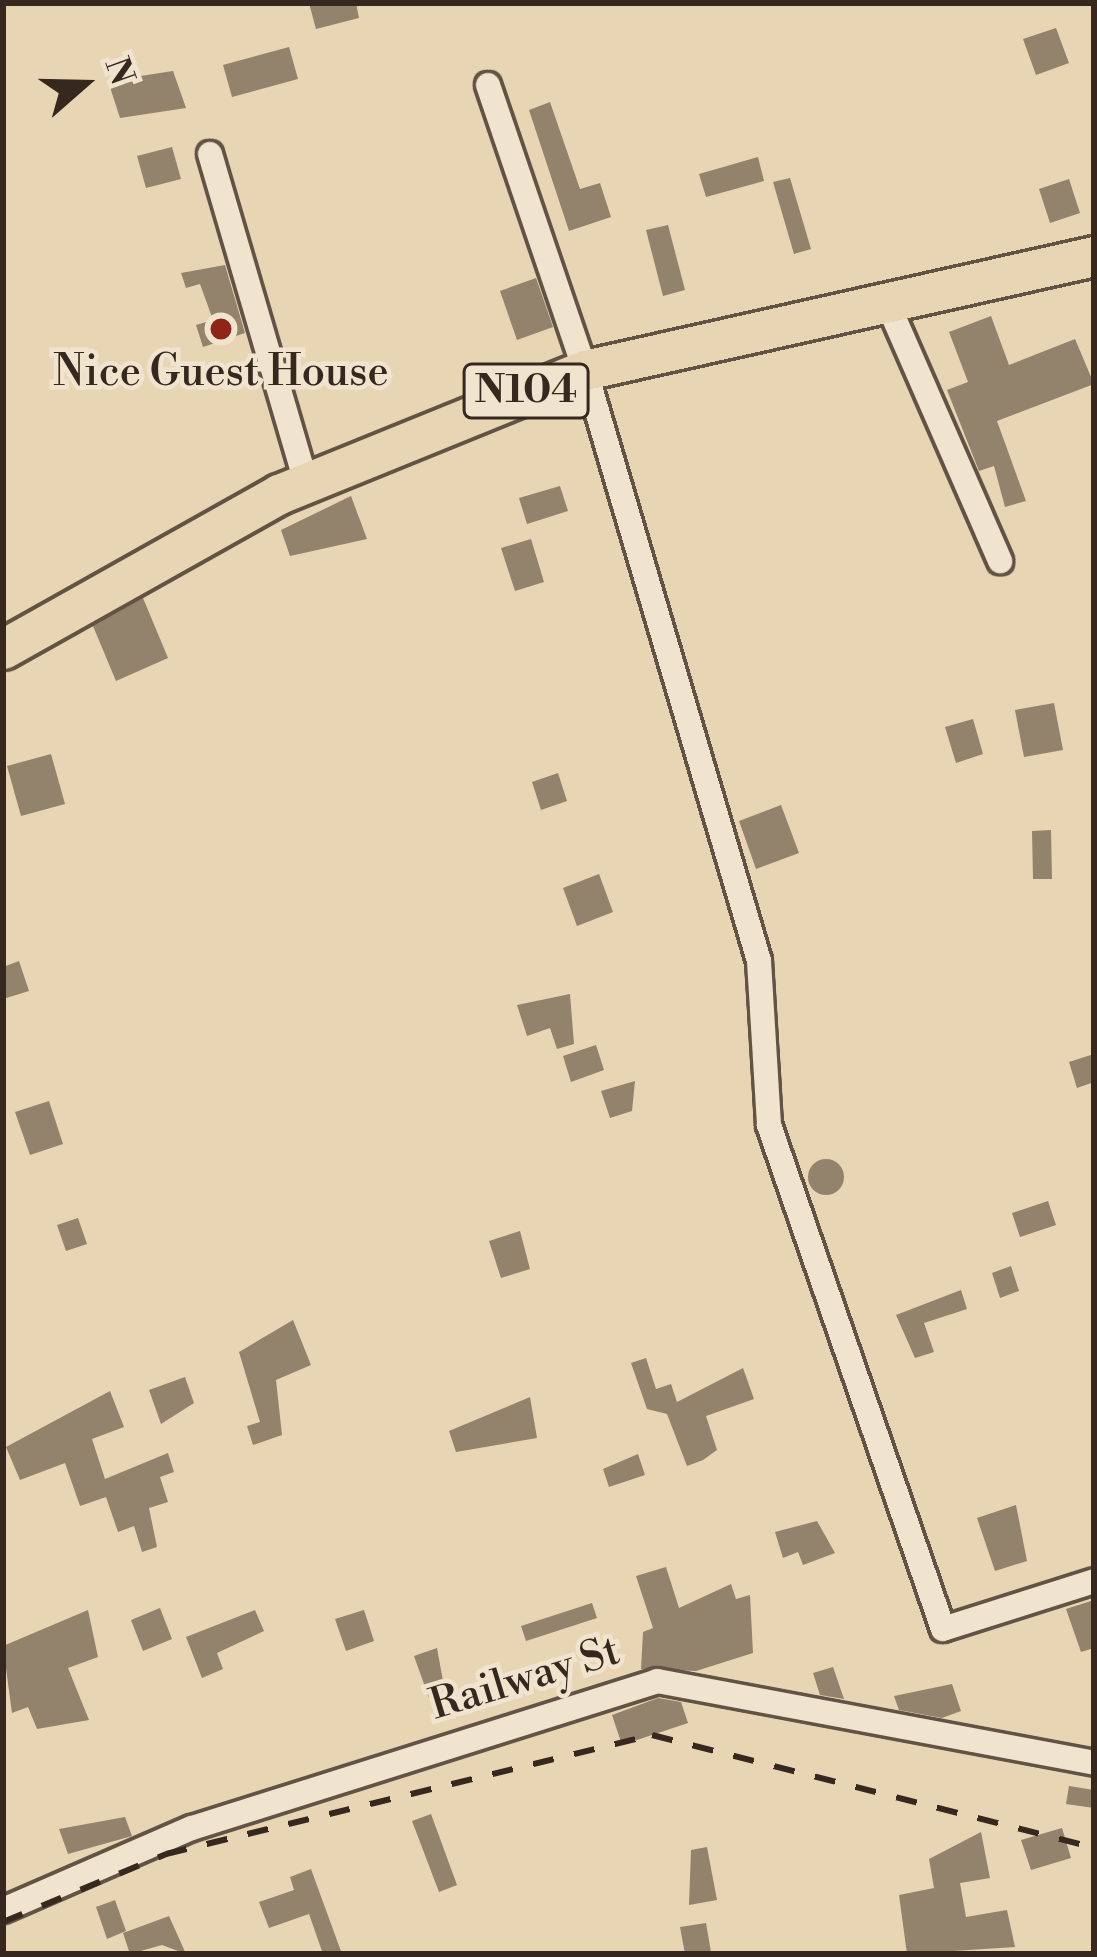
<!DOCTYPE html>
<html>
<head>
<meta charset="utf-8">
<style>
	body { margin:0 }
	#map { position:relative; width:1097px; height:1957px; overflow:hidden; background:#e8d5b4; font-family:"Libre Bodoni",serif }
	div>[style] { position:absolute }
	.building>* { inset:0; background:#93826c }
	.round { border-radius:50% }
	.roads { filter:drop-shadow(3px 0 #625344) drop-shadow(-3px 0 #625344) drop-shadow(0 3px #625344) drop-shadow(0 -3px #625344) }
	.minor>* { height:24px; margin:-12px; padding:0 12px; transform-origin:12px; border-radius:12px; background:#f0e4ce }
	.trunk>* { height:39px; margin:-19.5px; padding:0 19.5px; transform-origin:19.5px; border-radius:19.5px; background:#e8d5b4 }
	.rail>* { height:6px; margin-top:-3px; transform-origin:0; background:repeating-linear-gradient(90deg,#36281e 0 21px,transparent 0 42px) }
	.dots>* { width:33px; height:33px; translate:-50% -50%; box-sizing:border-box; border:6px solid #f0e4ce; border-radius:50% }
	span { translate:-50% -50%; white-space:nowrap; text-align:center; line-height:1.15; -webkit-text-stroke:9px #f0e4ce; paint-order:stroke }
	.shield-label span { padding:3px 9px; background:#f0e4ce; border:3px solid; border-radius:9px; -webkit-text-stroke-width:0 }
	.shield-label { font-size:39px; color:#36281e; font-weight:700 }
	.poi-label { font-size:42px; color:#36281e }
	.street-label { font-size:42px; color:#36281e }
	.frame { position:absolute; inset:0; border:6px solid #36281e; pointer-events:none }
	.north { position:absolute; left:24px; top:24px; width:120px; height:120px; -webkit-text-stroke:9px #f0e4ce; paint-order:stroke; rotate:70deg; font-size:33px; font-weight:700; line-height:48px; text-align:center; color:#36281e }
	.north::after { content:''; display:block; margin:auto; width:42px; height:54px; background:#36281e; clip-path:polygon(50% 0,100% 100%,50% 72%,0 100%) }
</style>
</head>
<body>
<div id="map">
	<div class="building">
		<i style="clip-path:polygon(309px 3px,356px 3px,359px 18px,316px 29px)"></i>
		<i style="clip-path:polygon(1056px 28px,1069px 63px,1036px 75px,1023px 39px)"></i>
		<i style="clip-path:polygon(289px 47px,298px 79px,232px 97px,223px 65px)"></i>
		<i style="clip-path:polygon(173px 71px,186px 108px,120px 118px,108px 81px)"></i>
		<i style="clip-path:polygon(550px 102px,580px 189px,600px 183px,611px 217px,569px 231px,529px 110px)"></i>
		<i style="clip-path:polygon(172px 147px,181px 179px,146px 188px,137px 156px)"></i>
		<i style="clip-path:polygon(758px 157px,764px 181px,706px 197px,699px 174px)"></i>
		<i style="clip-path:polygon(790px 178px,811px 249px,794px 254px,773px 182px)"></i>
		<i style="clip-path:polygon(1069px 179px,1080px 213px,1050px 223px,1039px 189px)"></i>
		<i style="clip-path:polygon(668px 225px,685px 290px,663px 296px,646px 230px)"></i>
		<i style="clip-path:polygon(225px 265px,245px 333px,203px 347px,196px 325px,213px 320px,200px 284px,186px 288px,181px 273px)"></i>
		<i style="clip-path:polygon(536px 278px,553px 327px,517px 340px,500px 291px)"></i>
		<i style="clip-path:polygon(991px 316px,1009px 365px,1075px 339px,1094px 384px,997px 421px,1026px 501px,1005px 507px,994px 466px,979px 471px,947px 390px,968px 382px,949px 332px)"></i>
		<i style="clip-path:polygon(560px 486px,568px 511px,527px 524px,519px 498px)"></i>
		<i style="clip-path:polygon(351px 496px,367px 539px,290px 556px,281px 530px)"></i>
		<i style="clip-path:polygon(531px 539px,544px 582px,515px 591px,501px 548px)"></i>
		<i style="clip-path:polygon(143px 598px,168px 658px,116px 681px,93px 626px)"></i>
		<i style="clip-path:polygon(1054px 703px,1063px 750px,1024px 757px,1015px 710px)"></i>
		<i style="clip-path:polygon(973px 719px,983px 754px,956px 763px,945px 727px)"></i>
		<i style="clip-path:polygon(51px 754px,65px 804px,21px 816px,7px 766px)"></i>
		<i style="clip-path:polygon(558px 773px,567px 801px,541px 810px,532px 782px)"></i>
		<i style="clip-path:polygon(781px 805px,799px 853px,756px 869px,739px 821px)"></i>
		<i style="clip-path:polygon(1051px 830px,1052px 879px,1033px 879px,1032px 831px)"></i>
		<i style="clip-path:polygon(599px 874px,613px 912px,577px 926px,563px 888px)"></i>
		<i style="clip-path:polygon(19px 961px,29px 991px,3px 999px,3px 967px)"></i>
		<i style="clip-path:polygon(570px 994px,574px 1044px,557px 1049px,550px 1028px,527px 1036px,517px 1005px)"></i>
		<i style="clip-path:polygon(596px 1045px,604px 1070px,571px 1082px,563px 1056px)"></i>
		<i style="clip-path:polygon(1094px 1054px,1094px 1082px,1077px 1088px,1069px 1062px)"></i>
		<i style="clip-path:polygon(635px 1081px,632px 1111px,610px 1118px,601px 1091px)"></i>
		<i style="clip-path:polygon(49px 1101px,63px 1144px,30px 1155px,15px 1112px)"></i>
		<i class="round" style="left:808px;top:1159px;width:36px;height:36px"></i>
		<i style="clip-path:polygon(1048px 1201px,1056px 1225px,1020px 1237px,1012px 1213px)"></i>
		<i style="clip-path:polygon(78px 1218px,87px 1244px,66px 1251px,57px 1225px)"></i>
		<i style="clip-path:polygon(520px 1231px,530px 1269px,501px 1278px,489px 1241px)"></i>
		<i style="clip-path:polygon(1011px 1266px,1019px 1291px,1000px 1298px,992px 1273px)"></i>
		<i style="clip-path:polygon(961px 1290px,967px 1309px,924px 1323px,934px 1352px,915px 1358px,896px 1315px)"></i>
		<i style="clip-path:polygon(293px 1320px,311px 1365px,276px 1380px,282px 1435px,253px 1445px,247px 1426px,260px 1422px,239px 1352px)"></i>
		<i style="clip-path:polygon(646px 1358px,656px 1389px,671px 1384px,677px 1402px,743px 1368px,754px 1399px,706px 1416px,717px 1450px,703px 1460px,687px 1466px,667px 1414px,647px 1409px,631px 1363px)"></i>
		<i style="clip-path:polygon(185px 1377px,194px 1403px,161px 1424px,149px 1390px)"></i>
		<i style="clip-path:polygon(110px 1391px,124px 1427px,92px 1439px,105px 1479px,168px 1453px,174px 1472px,160px 1477px,168px 1502px,149px 1508px,157px 1547px,142px 1552px,134px 1526px,118px 1532px,106px 1497px,80px 1506px,65px 1463px,20px 1480px,6px 1447px)"></i>
		<i style="clip-path:polygon(530px 1397px,537px 1438px,456px 1452px,449px 1431px)"></i>
		<i style="clip-path:polygon(638px 1454px,645px 1475px,609px 1487px,603px 1469px)"></i>
		<i style="clip-path:polygon(1016px 1505px,1027px 1561px,995px 1571px,977px 1518px)"></i>
		<i style="clip-path:polygon(817px 1521px,835px 1553px,803px 1565px,798px 1552px,783px 1558px,775px 1532px)"></i>
		<i style="clip-path:polygon(666px 1567px,679px 1608px,731px 1584px,736px 1599px,750px 1595px,753px 1653px,696px 1671px,641px 1669px,643px 1632px,653px 1628px,636px 1576px)"></i>
		<i style="clip-path:polygon(1094px 1600px,1094px 1648px,1081px 1652px,1066px 1609px)"></i>
		<i style="clip-path:polygon(592px 1603px,597px 1618px,526px 1641px,521px 1626px)"></i>
		<i style="clip-path:polygon(160px 1608px,172px 1639px,143px 1651px,131px 1620px)"></i>
		<i style="clip-path:polygon(88px 1610px,98px 1657px,68px 1668px,89px 1720px,37px 1729px,28px 1707px,12px 1713px,3px 1646px)"></i>
		<i style="clip-path:polygon(255px 1610px,264px 1631px,217px 1653px,223px 1669px,202px 1678px,186px 1637px)"></i>
		<i style="clip-path:polygon(364px 1610px,374px 1641px,346px 1651px,335px 1619px)"></i>
		<i style="clip-path:polygon(437px 1648px,445px 1692px,429px 1698px,414px 1656px)"></i>
		<i style="clip-path:polygon(833px 1667px,844px 1699px,820px 1695px,813px 1673px)"></i>
		<i style="clip-path:polygon(952px 1684px,961px 1711px,942px 1718px,899px 1710px,894px 1696px)"></i>
		<i style="clip-path:polygon(658px 1698px,681px 1702px,688px 1723px,622px 1745px,612px 1715px)"></i>
		<i style="clip-path:polygon(1069px 1786px,1094px 1790px,1094px 1808px,1066px 1804px)"></i>
		<i style="clip-path:polygon(431px 1814px,457px 1885px,439px 1892px,412px 1821px)"></i>
		<i style="clip-path:polygon(125px 1817px,132px 1836px,68px 1854px,59px 1829px)"></i>
		<i style="clip-path:polygon(1062px 1828px,1071px 1858px,1031px 1870px,1021px 1840px)"></i>
		<i style="clip-path:polygon(981px 1832px,990px 1878px,960px 1883px,966px 1917px,1007px 1910px,1015px 1947px,907px 1954px,899px 1895px,934px 1888px,929px 1859px)"></i>
		<i style="clip-path:polygon(707px 1847px,717px 1900px,689px 1905px,691px 1850px)"></i>
		<i style="clip-path:polygon(311px 1869px,323px 1902px,342px 1954px,323px 1954px,309px 1914px,269px 1928px,259px 1902px,294px 1890px,290px 1877px)"></i>
		<i style="clip-path:polygon(115px 1900px,126px 1931px,107px 1939px,96px 1907px)"></i>
		<i style="clip-path:polygon(169px 1916px,186px 1954px,162px 1945px,130px 1954px,123px 1933px)"></i>
		<i style="clip-path:polygon(706px 1923px,711px 1952px,685px 1954px,680px 1927px)"></i>
	</div>
	<div class="roads">
		<div class="minor">
			<i style="left:488px;top:85px;width:301px;rotate:71.2deg"></i>
			<i style="left:585px;top:370px;width:616px;rotate:73.59deg"></i>
			<i style="left:759px;top:961px;width:164px;rotate:86.5deg"></i>
			<i style="left:769px;top:1125px;width:533px;rotate:70.95deg"></i>
			<i style="left:943px;top:1629px;width:158px;rotate:-17.6deg"></i>
			<i style="left:210px;top:154px;width:343px;rotate:73.7deg"></i>
			<i style="left:887px;top:302px;width:283px;rotate:66.4deg"></i>
			<i style="left:3px;top:1910px;width:206px;rotate:-23.5deg"></i>
			<i style="left:192px;top:1828px;width:488px;rotate:-17.5deg"></i>
			<i style="left:657px;top:1681px;width:445px;rotate:10.6deg"></i>
		</div>
		<div class="trunk">
			<i style="left:3px;top:649px;width:317px;rotate:-29.3deg"></i>
			<i style="left:279px;top:494px;width:330px;rotate:-22.1deg"></i>
			<i style="left:585px;top:370px;width:522px;rotate:-12.62deg"></i>
		</div>
	</div>
	<div class="rail">
		<i style="left:3px;top:1922px;width:177px;rotate:-22.6deg"></i>
		<i style="left:166px;top:1854px;width:500px;rotate:-13.76deg"></i>
		<i style="left:652px;top:1735px;width:456px;rotate:14.3deg"></i>
	</div>
	<div class="dots">
		<i style="left:221px;top:329px;background:#8f2418"></i>
	</div>
	<div class="shield-label">
		<span style="left:526px;top:391px">N104</span>
	</div>
	<div class="poi-label">
		<span style="left:221px;top:373px">Nice Guest House</span>
	</div>
	<div class="street-label">
		<span style="left:525px;top:1679px;rotate:-17deg">Railway St</span>
	</div>
	<div class="frame"></div>
	<div class="north">N</div>
</div>
</body>
</html>
